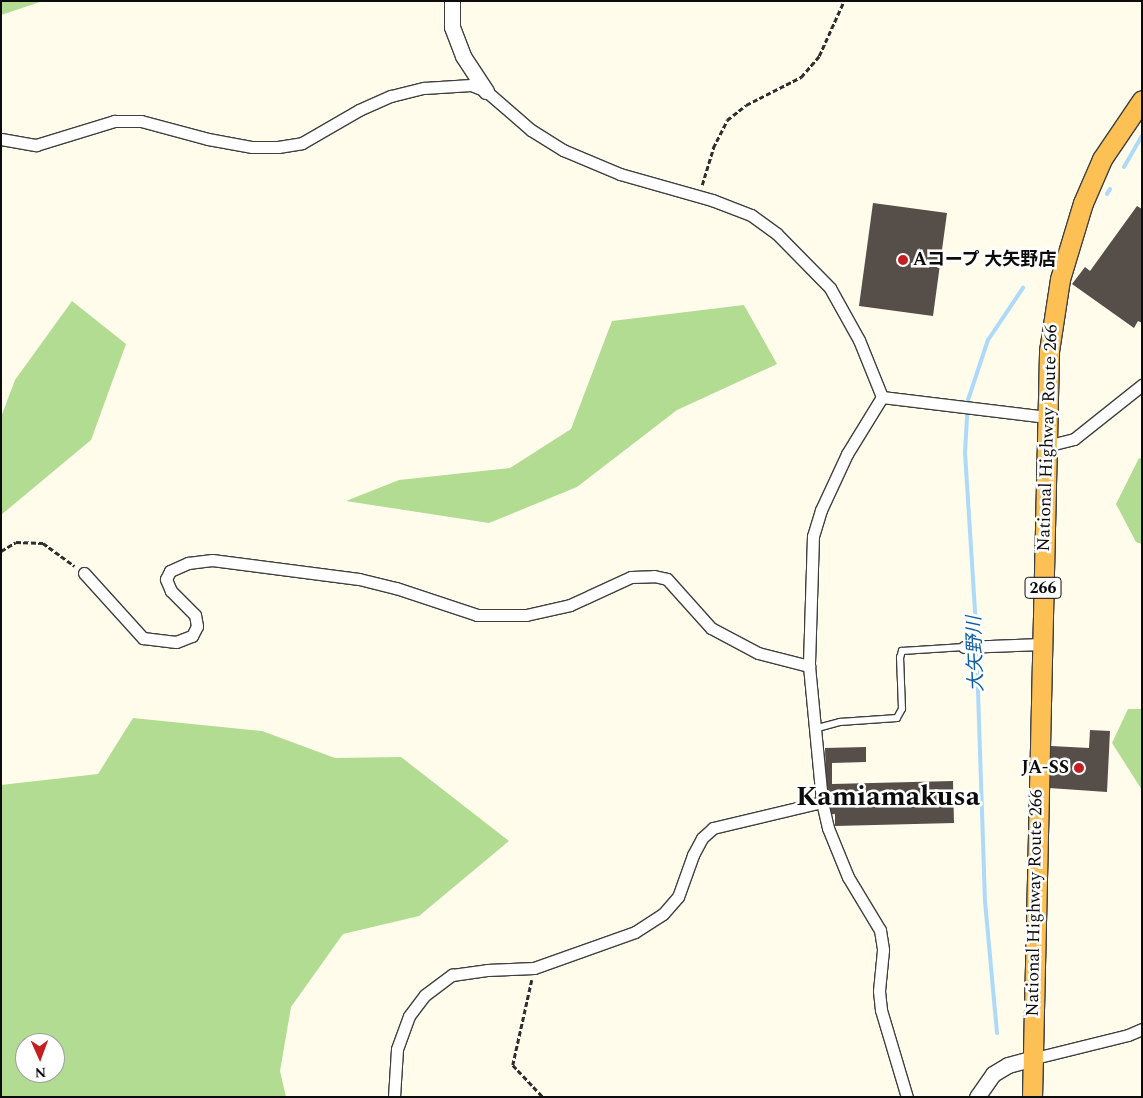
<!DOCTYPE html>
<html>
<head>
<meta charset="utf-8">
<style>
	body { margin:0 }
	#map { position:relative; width:1143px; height:1098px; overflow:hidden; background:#fffcec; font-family:Spectral,"Noto Sans JP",serif }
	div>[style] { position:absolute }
	.forest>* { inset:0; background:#b1dc92 }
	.stream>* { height:4px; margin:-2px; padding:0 2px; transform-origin:2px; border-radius:2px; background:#aedaf9 }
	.building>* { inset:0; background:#564e48 }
	.path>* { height:2.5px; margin-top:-1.25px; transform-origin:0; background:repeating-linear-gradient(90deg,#2e2e2e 0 5px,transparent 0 7.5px) }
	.roads { filter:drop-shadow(1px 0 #3f3f3f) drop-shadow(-1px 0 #3f3f3f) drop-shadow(0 1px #3f3f3f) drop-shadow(0 -1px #3f3f3f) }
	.service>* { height:5.5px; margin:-2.75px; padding:0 2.75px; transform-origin:2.75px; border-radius:2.75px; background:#fff }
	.minor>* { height:11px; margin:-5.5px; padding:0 5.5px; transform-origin:5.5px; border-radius:5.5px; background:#fff }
	.tertiary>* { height:15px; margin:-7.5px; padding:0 7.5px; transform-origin:7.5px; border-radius:7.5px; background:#fff }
	.trunk>* { height:19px; margin:-9.5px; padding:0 9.5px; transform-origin:9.5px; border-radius:9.5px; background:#fdc055 }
	.dots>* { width:14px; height:14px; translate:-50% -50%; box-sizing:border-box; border:2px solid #fff; border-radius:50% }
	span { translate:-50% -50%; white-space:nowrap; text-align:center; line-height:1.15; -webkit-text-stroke:5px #fff; paint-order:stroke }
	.shield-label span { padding:1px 4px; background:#fff; border:1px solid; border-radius:4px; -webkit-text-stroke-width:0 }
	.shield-label { font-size:16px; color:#0c0c0c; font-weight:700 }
	.poi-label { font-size:18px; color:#0c0c0c; font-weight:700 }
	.left { translate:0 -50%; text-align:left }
	.right { translate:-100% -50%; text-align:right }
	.street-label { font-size:18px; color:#0c0c0c }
	.water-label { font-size:19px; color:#105ea4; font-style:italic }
	.town-label { font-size:28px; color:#0c0c0c; font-weight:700 }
	.frame { position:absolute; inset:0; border:2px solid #0c0c0c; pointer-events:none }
	.north { position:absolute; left:15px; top:1033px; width:50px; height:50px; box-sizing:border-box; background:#fff; border:1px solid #9e9e9e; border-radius:50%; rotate:178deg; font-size:14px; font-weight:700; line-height:20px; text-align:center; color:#0c0c0c }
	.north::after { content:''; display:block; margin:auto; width:18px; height:22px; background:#c31e20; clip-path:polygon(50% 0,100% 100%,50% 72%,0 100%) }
</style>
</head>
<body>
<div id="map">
	<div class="forest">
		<i style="clip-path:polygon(1px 1px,43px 1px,1px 15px)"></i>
		<i style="clip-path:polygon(72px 301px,126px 344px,91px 440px,1px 515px,1px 417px,15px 380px)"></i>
		<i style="clip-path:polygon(744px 305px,777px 364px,677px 410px,577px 487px,489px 523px,346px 501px,399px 480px,510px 468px,571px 429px,612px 321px)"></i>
		<i style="clip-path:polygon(1139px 458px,1142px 459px,1142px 544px,1136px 542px,1116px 504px)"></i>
		<i style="clip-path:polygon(1128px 709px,1142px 709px,1142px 790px,1112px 743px)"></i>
		<i style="clip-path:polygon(evenodd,133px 718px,262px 731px,335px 758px,401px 757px,509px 841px,419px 916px,343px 934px,291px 1007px,280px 1071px,286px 1097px,1px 1097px,1px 785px,98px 774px,133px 718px,25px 1043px,55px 1043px,55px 1073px,25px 1073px,25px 1043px)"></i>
	</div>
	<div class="stream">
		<i style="left:1124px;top:167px;width:36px;rotate:-60deg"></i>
		<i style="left:1107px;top:194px;width:6px;rotate:-59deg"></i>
		<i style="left:997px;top:1033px;width:132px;rotate:-95.2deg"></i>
		<i style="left:985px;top:902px;width:275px;rotate:-91.9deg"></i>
		<i style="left:976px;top:627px;width:174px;rotate:-93.6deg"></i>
		<i style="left:965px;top:453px;width:53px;rotate:-86.8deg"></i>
		<i style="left:968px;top:400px;width:63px;rotate:-71.6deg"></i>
		<i style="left:988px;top:340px;width:63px;rotate:-56.1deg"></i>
	</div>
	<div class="building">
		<i style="clip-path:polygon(873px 203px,947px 213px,933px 316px,859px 306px)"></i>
		<i style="clip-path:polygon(1137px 206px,1142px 209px,1142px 323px,1138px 321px,1134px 328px,1072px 284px,1085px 267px,1090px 271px)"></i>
		<i style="clip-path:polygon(1090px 730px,1110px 731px,1107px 792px,1049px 788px,1051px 746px,1089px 748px)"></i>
		<i style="clip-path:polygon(866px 747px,866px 762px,832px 763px,832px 784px,953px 781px,954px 823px,835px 826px,835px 814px,827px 815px,825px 748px)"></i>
	</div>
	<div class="path">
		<i style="left:702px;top:185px;width:39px;rotate:-73deg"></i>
		<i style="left:713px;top:148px;width:31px;rotate:-63deg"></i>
		<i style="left:727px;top:120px;width:24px;rotate:-38deg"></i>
		<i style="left:746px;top:105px;width:62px;rotate:-27deg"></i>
		<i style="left:801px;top:77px;width:28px;rotate:-49deg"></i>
		<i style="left:819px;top:56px;width:60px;rotate:-65.6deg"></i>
		<i style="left:1px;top:551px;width:17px;rotate:-31deg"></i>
		<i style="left:16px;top:542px;width:27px;rotate:2deg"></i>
		<i style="left:43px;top:543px;width:39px;rotate:36deg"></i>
		<i style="left:532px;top:980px;width:87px;rotate:102.6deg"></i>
		<i style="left:513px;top:1065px;width:44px;rotate:46.8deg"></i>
	</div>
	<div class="roads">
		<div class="service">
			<i style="left:814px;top:729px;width:27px;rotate:-15deg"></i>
			<i style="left:840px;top:722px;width:57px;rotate:-4deg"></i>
			<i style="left:897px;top:718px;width:10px;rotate:-61deg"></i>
			<i style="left:902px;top:709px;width:51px;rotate:-92.2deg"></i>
			<i style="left:900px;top:658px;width:7px;rotate:-74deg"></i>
			<i style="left:902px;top:651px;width:62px;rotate:-3.7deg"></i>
		</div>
		<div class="minor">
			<i style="left:1px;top:139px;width:36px;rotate:10deg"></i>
			<i style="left:36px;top:145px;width:82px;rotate:-17.1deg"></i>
			<i style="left:114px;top:121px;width:27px"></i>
			<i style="left:141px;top:121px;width:69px;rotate:15deg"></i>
			<i style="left:208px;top:139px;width:45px;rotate:10.3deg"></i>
			<i style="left:252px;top:147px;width:26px"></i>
			<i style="left:278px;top:147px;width:24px;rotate:-9deg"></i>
			<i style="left:302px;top:143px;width:66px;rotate:-30.1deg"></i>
			<i style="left:359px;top:110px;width:35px;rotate:-24deg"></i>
			<i style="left:391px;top:96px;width:34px;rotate:-14deg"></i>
			<i style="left:424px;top:88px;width:47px;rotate:-3.7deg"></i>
			<i style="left:471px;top:85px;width:16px;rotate:22deg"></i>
			<i style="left:486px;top:91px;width:60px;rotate:40.9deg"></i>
			<i style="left:531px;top:130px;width:38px;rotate:32deg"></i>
			<i style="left:563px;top:150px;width:62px;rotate:22.8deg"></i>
			<i style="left:620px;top:174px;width:96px;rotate:15.8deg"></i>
			<i style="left:712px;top:200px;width:42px;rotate:21deg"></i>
			<i style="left:751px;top:215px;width:32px;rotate:36deg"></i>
			<i style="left:777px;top:234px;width:76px;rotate:45.5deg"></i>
			<i style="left:830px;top:288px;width:60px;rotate:60.9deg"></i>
			<i style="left:859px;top:340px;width:61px;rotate:68deg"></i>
			<i style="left:882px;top:397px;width:67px;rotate:121.6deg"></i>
			<i style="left:847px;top:454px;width:62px;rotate:114.9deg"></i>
			<i style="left:821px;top:510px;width:27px;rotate:107deg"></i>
			<i style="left:813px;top:536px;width:130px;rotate:91.8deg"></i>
			<i style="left:809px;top:666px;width:137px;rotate:84.5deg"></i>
			<i style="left:822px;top:802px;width:27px;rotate:77deg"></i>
			<i style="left:828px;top:828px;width:53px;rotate:67.8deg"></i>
			<i style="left:848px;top:877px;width:62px;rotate:58.9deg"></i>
			<i style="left:880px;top:930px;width:20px;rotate:81deg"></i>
			<i style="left:883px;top:950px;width:41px;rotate:95.6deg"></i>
			<i style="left:879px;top:991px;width:19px;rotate:84deg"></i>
			<i style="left:881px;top:1010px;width:91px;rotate:73.4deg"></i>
			<i style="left:882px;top:397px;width:166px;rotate:6.9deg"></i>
			<i style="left:1046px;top:446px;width:29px;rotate:-14deg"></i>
			<i style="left:1074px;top:439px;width:87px;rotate:-38.5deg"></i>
			<i style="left:84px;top:573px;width:88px;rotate:47.8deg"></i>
			<i style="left:143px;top:638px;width:33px;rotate:7deg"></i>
			<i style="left:176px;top:642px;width:17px;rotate:-21deg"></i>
			<i style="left:192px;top:636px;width:11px;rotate:-63deg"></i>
			<i style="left:197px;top:626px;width:11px;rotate:-100deg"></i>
			<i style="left:195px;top:615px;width:34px;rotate:-135deg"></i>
			<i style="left:171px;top:591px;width:13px;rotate:-113deg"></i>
			<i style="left:166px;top:579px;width:9px;rotate:-63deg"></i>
			<i style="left:170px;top:571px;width:20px;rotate:-24deg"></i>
			<i style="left:188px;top:563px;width:24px;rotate:-7deg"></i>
			<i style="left:212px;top:560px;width:148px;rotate:7.4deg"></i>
			<i style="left:359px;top:579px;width:38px;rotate:14deg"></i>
			<i style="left:396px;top:588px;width:85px;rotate:18.4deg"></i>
			<i style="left:477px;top:615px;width:49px"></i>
			<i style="left:526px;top:615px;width:45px;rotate:-12.8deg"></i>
			<i style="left:570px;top:605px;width:67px;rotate:-24.7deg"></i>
			<i style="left:631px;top:577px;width:23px;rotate:-2deg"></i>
			<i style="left:654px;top:576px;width:13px;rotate:13deg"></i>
			<i style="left:667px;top:579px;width:66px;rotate:48.1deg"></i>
			<i style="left:711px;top:628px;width:53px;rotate:28deg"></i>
			<i style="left:758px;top:653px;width:53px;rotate:14.3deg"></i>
			<i style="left:964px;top:647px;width:77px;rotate:-2.2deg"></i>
			<i style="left:1031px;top:1059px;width:100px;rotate:-13.9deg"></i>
			<i style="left:1128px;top:1035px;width:15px;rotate:-23deg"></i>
			<i style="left:394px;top:1097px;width:48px;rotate:-86.4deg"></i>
			<i style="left:397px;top:1049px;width:35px;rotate:-70deg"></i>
			<i style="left:409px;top:1016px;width:26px;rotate:-53deg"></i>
			<i style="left:425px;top:995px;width:34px;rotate:-37deg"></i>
			<i style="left:452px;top:975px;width:35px;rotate:-8deg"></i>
			<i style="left:487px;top:970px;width:47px;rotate:-2.4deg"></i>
			<i style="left:534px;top:968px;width:107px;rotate:-19.6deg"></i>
			<i style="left:635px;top:932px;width:33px;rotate:-33deg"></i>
			<i style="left:663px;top:914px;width:23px;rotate:-49deg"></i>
			<i style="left:678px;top:897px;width:45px;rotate:-70.3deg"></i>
			<i style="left:693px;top:855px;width:19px;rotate:-62deg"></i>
			<i style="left:702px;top:838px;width:15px;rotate:-42deg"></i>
			<i style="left:713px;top:828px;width:112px;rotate:-13.4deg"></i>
		</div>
		<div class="tertiary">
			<i style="left:452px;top:1px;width:26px;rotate:90deg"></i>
			<i style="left:452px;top:27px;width:31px;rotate:69deg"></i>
			<i style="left:463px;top:56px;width:42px;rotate:56.7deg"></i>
			<i style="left:977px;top:1097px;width:28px;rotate:-55deg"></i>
			<i style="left:993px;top:1074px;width:17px;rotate:-31deg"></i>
			<i style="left:1008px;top:1065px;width:24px;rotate:-15deg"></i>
		</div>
		<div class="trunk">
			<i style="left:1032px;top:1097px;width:746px;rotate:-88.69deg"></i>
			<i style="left:1049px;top:351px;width:73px;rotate:-81.3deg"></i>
			<i style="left:1060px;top:279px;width:79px;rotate:-73.2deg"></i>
			<i style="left:1083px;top:203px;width:48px;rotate:-66.6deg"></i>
			<i style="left:1102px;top:159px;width:71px;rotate:-55.9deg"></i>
		</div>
	</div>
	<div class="dots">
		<i style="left:903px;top:260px;background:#c31e20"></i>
		<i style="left:1079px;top:768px;background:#c31e20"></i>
	</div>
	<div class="shield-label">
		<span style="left:1043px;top:588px">266</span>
	</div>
	<div class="poi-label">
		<span class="left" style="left:913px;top:260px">Aコープ 大矢野店</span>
		<span class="right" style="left:1069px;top:768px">JA-SS</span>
	</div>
	<div class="street-label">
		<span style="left:1048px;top:438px;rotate:-88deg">National Highway Route 266</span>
		<span style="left:1035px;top:903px;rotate:-89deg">National Highway Route 266</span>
	</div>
	<div class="water-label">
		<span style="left:976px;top:654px;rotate:-92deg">大矢野川</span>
	</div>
	<div class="town-label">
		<span style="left:888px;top:797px">Kamiamakusa</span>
	</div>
	<div class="frame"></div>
	<div class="north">N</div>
</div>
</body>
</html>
